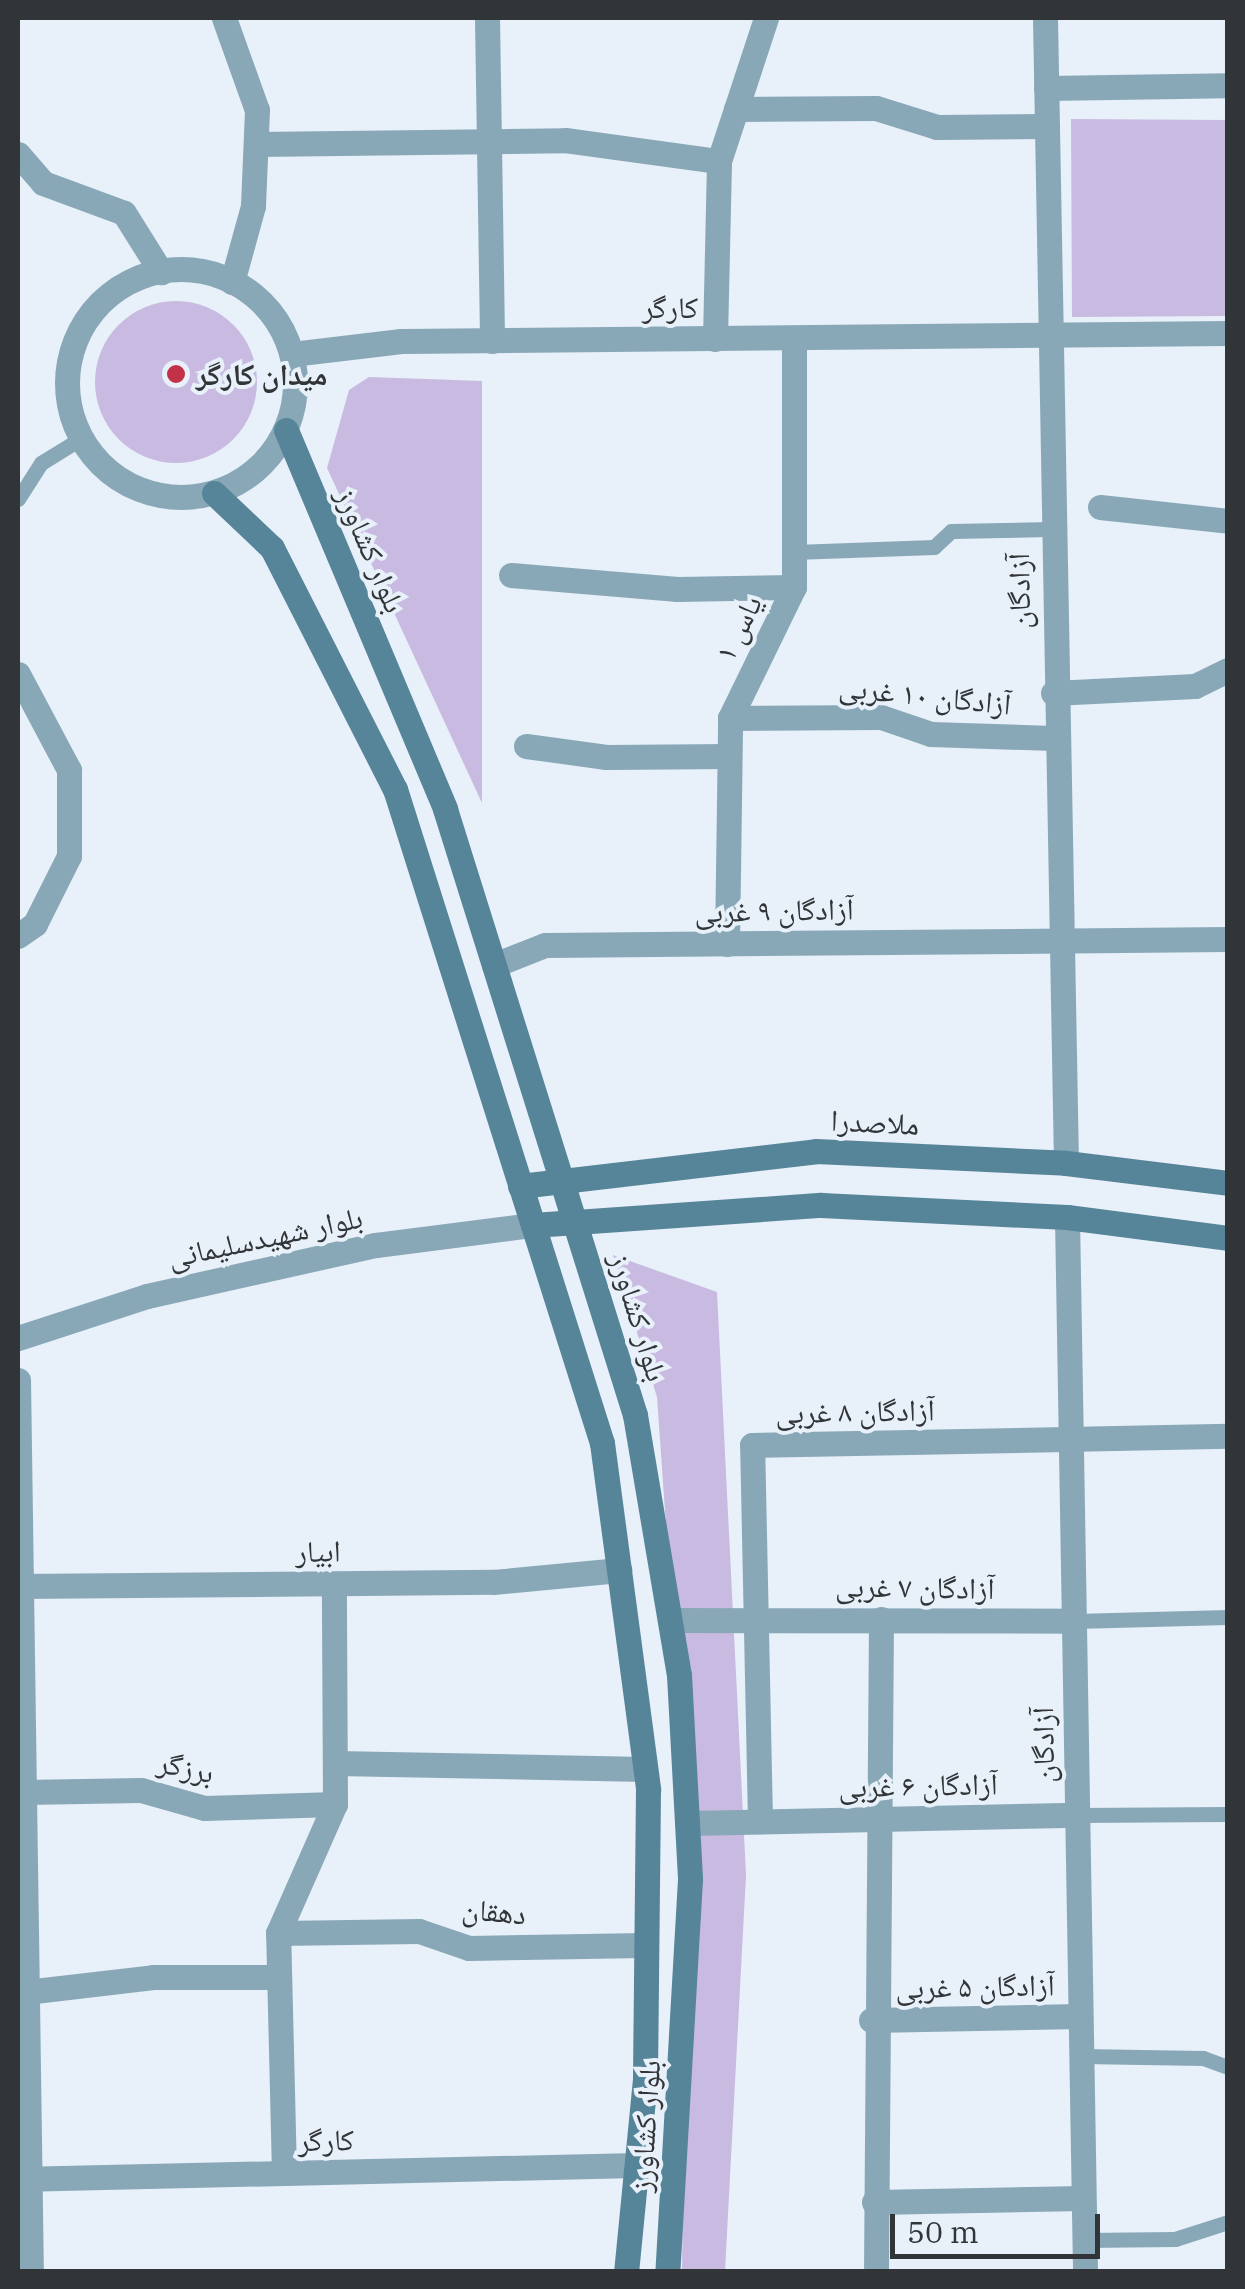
<!DOCTYPE html>
<html>
<head>
<meta charset="utf-8">
<style>
	body { margin:0 }
	#map { position:relative; width:1245px; height:2289px; overflow:hidden; background:#e8f0f9; font-family:"IBM Plex Serif","Noto Naskh Arabic",serif }
	div>[style] { position:absolute }
	.green>* { inset:0; background:#c9bae1 }
	.round { border-radius:50% }
	.service>* { height:15px; margin:-7.5px; padding:0 7.5px; transform-origin:7.5px; border-radius:7.5px; background:#89a8b7 }
	.minor>* { height:25px; margin:-12.5px; padding:0 12.5px; transform-origin:12.5px; border-radius:12.5px; background:#89a8b7 }
	.tertiary>* { height:25px; margin:-12.5px; padding:0 12.5px; transform-origin:12.5px; border-radius:12.5px; background:#89a8b7 }
	.tertiary>.ring { margin:-12.5px; padding:0; box-sizing:content-box; background:none; border:25px solid #89a8b7; border-radius:50% }
	.secondary>* { height:25px; margin:-12.5px; padding:0 12.5px; transform-origin:12.5px; border-radius:12.5px; background:#56859a }
	.dots>* { width:28px; height:28px; translate:-50% -50%; box-sizing:border-box; border:5px solid #e8f0f9; border-radius:50% }
	span { translate:-50% -50%; white-space:nowrap; text-align:center; line-height:1.15; -webkit-text-stroke:8px #e8f0f9; paint-order:stroke }
	.street-label { font-size:30px; color:#323538 }
	.poi-label { font-size:30px; color:#323538; font-weight:700 }
	.left { translate:0 -50%; text-align:left }
	.frame { position:absolute; inset:0; border:20px solid #323538; pointer-events:none }
	.scale { position:absolute; left:890px; top:2214px; width:210px; height:45px; box-sizing:border-box; border:5px solid #323538; border-top:0; padding-left:12px; font-size:30px; line-height:35px; white-space:nowrap; color:#323538; -webkit-text-stroke:8px #e8f0f9; paint-order:stroke }
</style>
</head>
<body>
<div id="map">
	<div class="green">
		<i style="clip-path:polygon(1071px 119px,1227px 120px,1227px 316px,1072px 317px)"></i>
		<i class="round" style="left:95px;top:301px;width:162px;height:162px"></i>
		<i style="clip-path:polygon(369px 377px,482px 381px,482px 803px,327px 468px,349px 390px)"></i>
		<i style="clip-path:polygon(613px 1255px,717px 1292px,746px 1875px,725px 2271px,682px 2271px,687px 1823px,657px 1397px)"></i>
	</div>
	<div class="service">
		<i style="left:18px;top:499px;width:43px;rotate:-57.4deg"></i>
		<i style="left:41px;top:463px;width:46px;rotate:-31.6deg"></i>
		<i style="left:794px;top:552px;width:140px;rotate:-2deg"></i>
		<i style="left:934px;top:547px;width:23px;rotate:-43deg"></i>
		<i style="left:951px;top:531px;width:100px;rotate:-1.1deg"></i>
		<i style="left:1074px;top:1621px;width:154px;rotate:-1.5deg"></i>
		<i style="left:1077px;top:1815px;width:151px;rotate:-0.4deg"></i>
		<i style="left:1081px;top:2056px;width:122px;rotate:0.9deg"></i>
		<i style="left:1203px;top:2058px;width:27px;rotate:20deg"></i>
		<i style="left:1084px;top:2240px;width:91px;rotate:-0.6deg"></i>
		<i style="left:1175px;top:2239px;width:56px;rotate:-17.8deg"></i>
	</div>
	<div class="minor">
		<i style="left:224px;top:18px;width:98px;rotate:70.3deg"></i>
		<i style="left:257px;top:110px;width:96px;rotate:92.4deg"></i>
		<i style="left:253px;top:206px;width:79px;rotate:105.4deg"></i>
		<i style="left:487px;top:18px;width:323px;rotate:89.1deg"></i>
		<i style="left:1045px;top:18px;width:1145px;rotate:88.95deg"></i>
		<i style="left:1046px;top:88px;width:182px;rotate:-0.9deg"></i>
		<i style="left:736px;top:109px;width:140px;rotate:-0.4deg"></i>
		<i style="left:876px;top:108px;width:64px;rotate:17.3deg"></i>
		<i style="left:937px;top:127px;width:110px;rotate:-0.5deg"></i>
		<i style="left:256px;top:144px;width:309px;rotate:-0.7deg"></i>
		<i style="left:565px;top:140px;width:155px;rotate:7.8deg"></i>
		<i style="left:18px;top:154px;width:38px;rotate:49deg"></i>
		<i style="left:43px;top:183px;width:86px;rotate:20.3deg"></i>
		<i style="left:124px;top:213px;width:70px;rotate:57.9deg"></i>
		<i style="left:715px;top:339px;width:178px;rotate:-88.7deg"></i>
		<i style="left:719px;top:161px;width:151px;rotate:-71.8deg"></i>
		<i style="left:292px;top:354px;width:110px;rotate:-6.8deg"></i>
		<i style="left:401px;top:341px;width:827px;rotate:-0.55deg"></i>
		<i style="left:1100px;top:507px;width:129px;rotate:6.2deg"></i>
		<i style="left:511px;top:575px;width:167px;rotate:4.8deg"></i>
		<i style="left:677px;top:589px;width:117px;rotate:-1deg"></i>
		<i style="left:18px;top:674px;width:109px;rotate:62deg"></i>
		<i style="left:69px;top:770px;width:86px;rotate:90deg"></i>
		<i style="left:69px;top:856px;width:76px;rotate:116.6deg"></i>
		<i style="left:35px;top:924px;width:21px;rotate:145deg"></i>
		<i style="left:1053px;top:693px;width:142px;rotate:-2.8deg"></i>
		<i style="left:1195px;top:686px;width:37px;rotate:-26deg"></i>
		<i style="left:730px;top:718px;width:151px;rotate:-0.4deg"></i>
		<i style="left:881px;top:717px;width:53px;rotate:18.8deg"></i>
		<i style="left:931px;top:734px;width:123px;rotate:1.9deg"></i>
		<i style="left:526px;top:746px;width:81px;rotate:7.8deg"></i>
		<i style="left:606px;top:757px;width:123px;rotate:-0.5deg"></i>
		<i style="left:727px;top:944px;width:226px;rotate:-89.2deg"></i>
		<i style="left:730px;top:718px;width:146px;rotate:-64deg"></i>
		<i style="left:794px;top:587px;width:249px;rotate:-90deg"></i>
		<i style="left:494px;top:965px;width:55px;rotate:-21.4deg"></i>
		<i style="left:545px;top:945px;width:683px;rotate:-0.5deg"></i>
		<i style="left:1067px;top:1217px;width:1055px;rotate:89.02deg"></i>
		<i style="left:18px;top:1338px;width:136px;rotate:-18deg"></i>
		<i style="left:147px;top:1296px;width:235px;rotate:-12.6deg"></i>
		<i style="left:376px;top:1245px;width:158px;rotate:-7.3deg"></i>
		<i style="left:18px;top:1380px;width:892px;rotate:89.17deg"></i>
		<i style="left:18px;top:1586px;width:475px;rotate:-0.5deg"></i>
		<i style="left:493px;top:1582px;width:127px;rotate:-5.4deg"></i>
		<i style="left:670px;top:1620px;width:404px;rotate:0.1deg"></i>
		<i style="left:335px;top:1763px;width:310px;rotate:1.1deg"></i>
		<i style="left:24px;top:1792px;width:117px;rotate:-1deg"></i>
		<i style="left:141px;top:1790px;width:66px;rotate:15.9deg"></i>
		<i style="left:204px;top:1808px;width:131px;rotate:-1.7deg"></i>
		<i style="left:760px;top:1821px;width:376px;rotate:-91.2deg"></i>
		<i style="left:752px;top:1445px;width:476px;rotate:-1.1deg"></i>
		<i style="left:687px;top:1823px;width:390px;rotate:-1.2deg"></i>
		<i style="left:278px;top:1933px;width:141px;rotate:-0.8deg"></i>
		<i style="left:419px;top:1931px;width:53px;rotate:18.8deg"></i>
		<i style="left:469px;top:1948px;width:177px;rotate:-1deg"></i>
		<i style="left:26px;top:1992px;width:128px;rotate:-6.7deg"></i>
		<i style="left:153px;top:1977px;width:126px"></i>
		<i style="left:871px;top:2020px;width:209px;rotate:-1.1deg"></i>
		<i style="left:284px;top:2173px;width:240px;rotate:-91.4deg"></i>
		<i style="left:278px;top:1933px;width:141px;rotate:-66.2deg"></i>
		<i style="left:335px;top:1804px;width:220px;rotate:-90.3deg"></i>
		<i style="left:18px;top:2179px;width:619px;rotate:-1.3deg"></i>
		<i style="left:874px;top:2202px;width:209px;rotate:-1.1deg"></i>
		<i style="left:876px;top:2272px;width:653px;rotate:-89.56deg"></i>
	</div>
	<div class="tertiary">
		<i class="ring" style="left:67px;top:269px;width:203px;height:203px"></i>
	</div>
	<div class="secondary">
		<i style="left:286px;top:430px;width:411px;rotate:67.2deg"></i>
		<i style="left:445px;top:809px;width:635px;rotate:72.59deg"></i>
		<i style="left:635px;top:1415px;width:264px;rotate:80.4deg"></i>
		<i style="left:679px;top:1675px;width:204px;rotate:86.9deg"></i>
		<i style="left:690px;top:1879px;width:394px;rotate:93.3deg"></i>
		<i style="left:214px;top:493px;width:80px;rotate:43.5deg"></i>
		<i style="left:272px;top:548px;width:271px;rotate:63deg"></i>
		<i style="left:395px;top:789px;width:686px;rotate:72.44deg"></i>
		<i style="left:602px;top:1443px;width:350px;rotate:82.4deg"></i>
		<i style="left:648px;top:1790px;width:289px;rotate:90.6deg"></i>
		<i style="left:645px;top:2079px;width:194px;rotate:95.6deg"></i>
		<i style="left:520px;top:1186px;width:298px;rotate:-6.7deg"></i>
		<i style="left:816px;top:1151px;width:250px;rotate:2.7deg"></i>
		<i style="left:1066px;top:1163px;width:163px;rotate:7deg"></i>
		<i style="left:533px;top:1225px;width:289px;rotate:-4deg"></i>
		<i style="left:821px;top:1205px;width:246px;rotate:2.8deg"></i>
		<i style="left:1067px;top:1217px;width:162px;rotate:7.4deg"></i>
	</div>
	<div class="dots">
		<i style="left:176px;top:374px;background:#c23148"></i>
	</div>
	<div class="street-label">
		<span style="left:670px;top:307px">کارگر</span>
		<span style="left:371px;top:550px;rotate:67deg">بلوار کشاورز</span>
		<span style="left:1019px;top:591px;rotate:-91deg">آزادگان</span>
		<span style="left:738px;top:628px;rotate:-64deg">یاس ۱</span>
		<span style="left:925px;top:695px;rotate:6deg">آزادگان ۱۰ غربی</span>
		<span style="left:774px;top:910px;rotate:-1deg">آزادگان ۹ غربی</span>
		<span style="left:875px;top:1122px;rotate:3deg">ملاصدرا</span>
		<span style="left:265px;top:1237px;rotate:-12deg">بلوار شهیدسلیمانی</span>
		<span style="left:639px;top:1317px;rotate:73deg">بلوار کشاورز</span>
		<span style="left:855px;top:1411px;rotate:-1deg">آزادگان ۸ غربی</span>
		<span style="left:318px;top:1551px;rotate:-1deg">ابیار</span>
		<span style="left:915px;top:1587px;rotate:1deg">آزادگان ۷ غربی</span>
		<span style="left:1043px;top:1745px;rotate:-91deg">آزادگان</span>
		<span style="left:186px;top:1767px;rotate:12deg">برزگر</span>
		<span style="left:918px;top:1785px;rotate:-1deg">آزادگان ۶ غربی</span>
		<span style="left:494px;top:1911px;rotate:5deg">دهقان</span>
		<span style="left:975px;top:1986px;rotate:-1deg">آزادگان ۵ غربی</span>
		<span style="left:645px;top:2126px;rotate:-86deg">بلوار کشاورز</span>
		<span style="left:326px;top:2140px;rotate:-1deg">کارگر</span>
	</div>
	<div class="poi-label">
		<span class="left" style="left:196px;top:374px">میدان کارگر</span>
	</div>
	<div class="frame"></div>
	<div class="scale">50 m</div>
</div>
</body>
</html>
